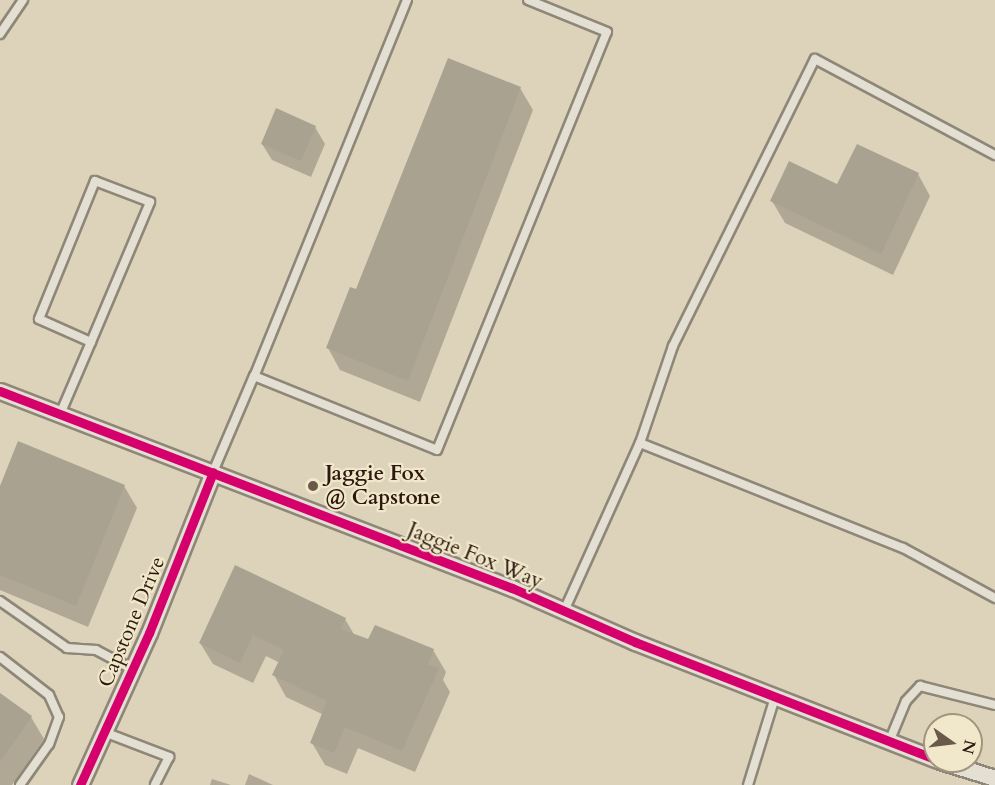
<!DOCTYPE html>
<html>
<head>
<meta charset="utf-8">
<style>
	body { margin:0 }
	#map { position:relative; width:995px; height:785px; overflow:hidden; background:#dcd3ba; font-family:Cardo,serif }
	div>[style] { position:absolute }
	.shadow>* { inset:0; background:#0003 }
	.building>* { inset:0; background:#a9a291 }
	.roads { filter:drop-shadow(2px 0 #8e8778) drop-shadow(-2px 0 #8e8778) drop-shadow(0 2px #8e8778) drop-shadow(0 -2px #8e8778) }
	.lane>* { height:8px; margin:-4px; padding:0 4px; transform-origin:4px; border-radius:4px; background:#e3dfd3 }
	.street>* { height:15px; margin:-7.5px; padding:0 7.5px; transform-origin:7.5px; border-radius:7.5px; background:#e3dfd3 }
	.cycleway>* { height:9px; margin:-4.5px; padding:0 4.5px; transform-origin:4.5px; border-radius:4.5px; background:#d6006c }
	.dots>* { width:16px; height:16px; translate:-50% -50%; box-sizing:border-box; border:3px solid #f1e7ca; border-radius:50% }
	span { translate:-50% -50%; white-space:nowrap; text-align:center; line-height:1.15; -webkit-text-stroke:4.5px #f1e7ca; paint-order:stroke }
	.poi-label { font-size:21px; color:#2c180f; font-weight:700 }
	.left { translate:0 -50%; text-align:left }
	.street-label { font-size:21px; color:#2c180f }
	.north { position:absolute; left:923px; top:713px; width:60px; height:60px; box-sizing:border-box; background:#f1e7ca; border:2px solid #a2947f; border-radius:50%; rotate:104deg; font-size:16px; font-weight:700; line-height:24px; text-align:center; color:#2c180f }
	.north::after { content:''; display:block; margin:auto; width:21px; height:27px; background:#6a594b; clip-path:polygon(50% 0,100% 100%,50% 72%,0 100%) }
</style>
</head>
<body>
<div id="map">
	<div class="shadow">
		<i style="clip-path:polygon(520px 88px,533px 110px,420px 402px,340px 370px,328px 348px,357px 291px)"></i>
		<i style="clip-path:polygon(315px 127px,325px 144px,311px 177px,272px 160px,262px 144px)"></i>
		<i style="clip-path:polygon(918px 174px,930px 196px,893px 275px,785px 223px,772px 201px)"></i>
		<i style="clip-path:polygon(124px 486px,137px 508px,88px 627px,0 590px,0 490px)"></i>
		<i style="clip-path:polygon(345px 619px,355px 636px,368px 641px,433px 650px,446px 672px,443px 680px,450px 692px,415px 772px,358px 748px,347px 774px,325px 765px,312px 743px,324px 715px,286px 697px,274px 675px,280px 663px,266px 656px,253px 683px,213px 664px,200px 643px)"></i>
		<i style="clip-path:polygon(0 695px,31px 717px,44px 739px,12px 785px,0 785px)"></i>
		<i style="clip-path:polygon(249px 774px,273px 785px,245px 785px)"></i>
		<i style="clip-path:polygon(212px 779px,231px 785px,210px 785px)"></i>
	</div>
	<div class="building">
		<i style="clip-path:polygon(448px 58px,521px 87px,408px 381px,326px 348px,350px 287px,356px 289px)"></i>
		<i style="clip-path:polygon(276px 108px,316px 126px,301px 161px,261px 144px)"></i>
		<i style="clip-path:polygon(857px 144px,919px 173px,881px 254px,770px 201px,789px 161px,837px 184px)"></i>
		<i style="clip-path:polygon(18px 441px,125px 485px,76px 606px,0 575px,0 486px)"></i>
		<i style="clip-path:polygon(235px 565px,346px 618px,341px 629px,368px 639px,375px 625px,434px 649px,428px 665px,439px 668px,402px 751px,345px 727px,334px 753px,310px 743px,327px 701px,272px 675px,284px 650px,253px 635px,240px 663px,199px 643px)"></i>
		<i style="clip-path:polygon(0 693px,32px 716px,0 762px)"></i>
	</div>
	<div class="roads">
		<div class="lane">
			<i style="left:407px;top:0;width:406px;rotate:112.1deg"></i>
			<i style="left:254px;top:376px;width:197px;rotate:22deg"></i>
			<i style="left:437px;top:450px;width:451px;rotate:-67.9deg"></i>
			<i style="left:607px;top:32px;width:85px;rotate:-157.9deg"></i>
			<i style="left:0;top:34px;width:41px;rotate:-55.9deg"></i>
			<i style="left:61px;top:412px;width:76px;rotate:-66.8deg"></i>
			<i style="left:91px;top:342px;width:152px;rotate:-67.1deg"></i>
			<i style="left:150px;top:202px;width:59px;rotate:-159.1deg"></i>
			<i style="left:95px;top:181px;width:149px;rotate:112.1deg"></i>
			<i style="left:39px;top:319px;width:57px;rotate:23.9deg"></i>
			<i style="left:640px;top:443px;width:102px;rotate:-71.2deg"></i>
			<i style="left:673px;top:346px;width:320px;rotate:-63.7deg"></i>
			<i style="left:815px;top:59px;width:204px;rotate:28.1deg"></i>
			<i style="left:213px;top:472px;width:104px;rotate:-66.9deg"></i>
			<i style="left:0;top:601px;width:82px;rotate:35deg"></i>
			<i style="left:67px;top:648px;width:29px;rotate:4deg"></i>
			<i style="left:96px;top:650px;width:41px;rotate:27.8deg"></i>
			<i style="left:564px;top:611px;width:184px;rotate:-65.7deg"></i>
			<i style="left:640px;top:443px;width:283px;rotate:21.8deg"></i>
			<i style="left:903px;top:548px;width:105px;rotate:28.5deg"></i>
			<i style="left:0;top:657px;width:62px;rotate:37.8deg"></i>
			<i style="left:49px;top:695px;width:24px;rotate:66deg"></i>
			<i style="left:59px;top:717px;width:29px;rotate:110deg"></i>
			<i style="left:49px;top:744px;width:50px;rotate:125.3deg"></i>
			<i style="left:104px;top:732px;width:70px;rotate:21deg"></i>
			<i style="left:169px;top:757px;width:31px;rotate:117deg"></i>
			<i style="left:889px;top:742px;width:44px;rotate:-67.5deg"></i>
			<i style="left:906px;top:701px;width:21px;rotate:-47deg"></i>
			<i style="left:920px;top:686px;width:77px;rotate:14.2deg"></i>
			<i style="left:748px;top:785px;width:92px;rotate:-72.9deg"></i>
		</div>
		<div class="street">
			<i style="left:0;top:391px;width:549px;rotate:21.05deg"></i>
			<i style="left:512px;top:588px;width:134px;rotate:23.7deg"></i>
			<i style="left:635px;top:642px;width:322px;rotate:21.3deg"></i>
			<i style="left:940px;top:761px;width:58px;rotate:17.2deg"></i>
			<i style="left:80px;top:785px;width:167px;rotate:-65.6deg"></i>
			<i style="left:149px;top:633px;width:173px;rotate:-68.3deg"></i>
		</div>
	</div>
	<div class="cycleway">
		<i style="left:0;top:391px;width:549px;rotate:21.05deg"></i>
		<i style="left:512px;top:588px;width:134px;rotate:23.7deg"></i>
		<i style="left:635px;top:642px;width:322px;rotate:21.3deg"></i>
		<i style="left:80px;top:785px;width:167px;rotate:-65.6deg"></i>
		<i style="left:149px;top:633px;width:173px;rotate:-68.3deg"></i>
	</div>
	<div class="dots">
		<i style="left:313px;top:486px;background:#6a594b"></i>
	</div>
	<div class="poi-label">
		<span class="left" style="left:325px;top:486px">Jaggie Fox<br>@ Capstone</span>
	</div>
	<div class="street-label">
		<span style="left:475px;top:556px;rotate:22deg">Jaggie Fox Way</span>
		<span style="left:132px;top:622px;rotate:-67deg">Capstone Drive</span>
	</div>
	<div class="north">N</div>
</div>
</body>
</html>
